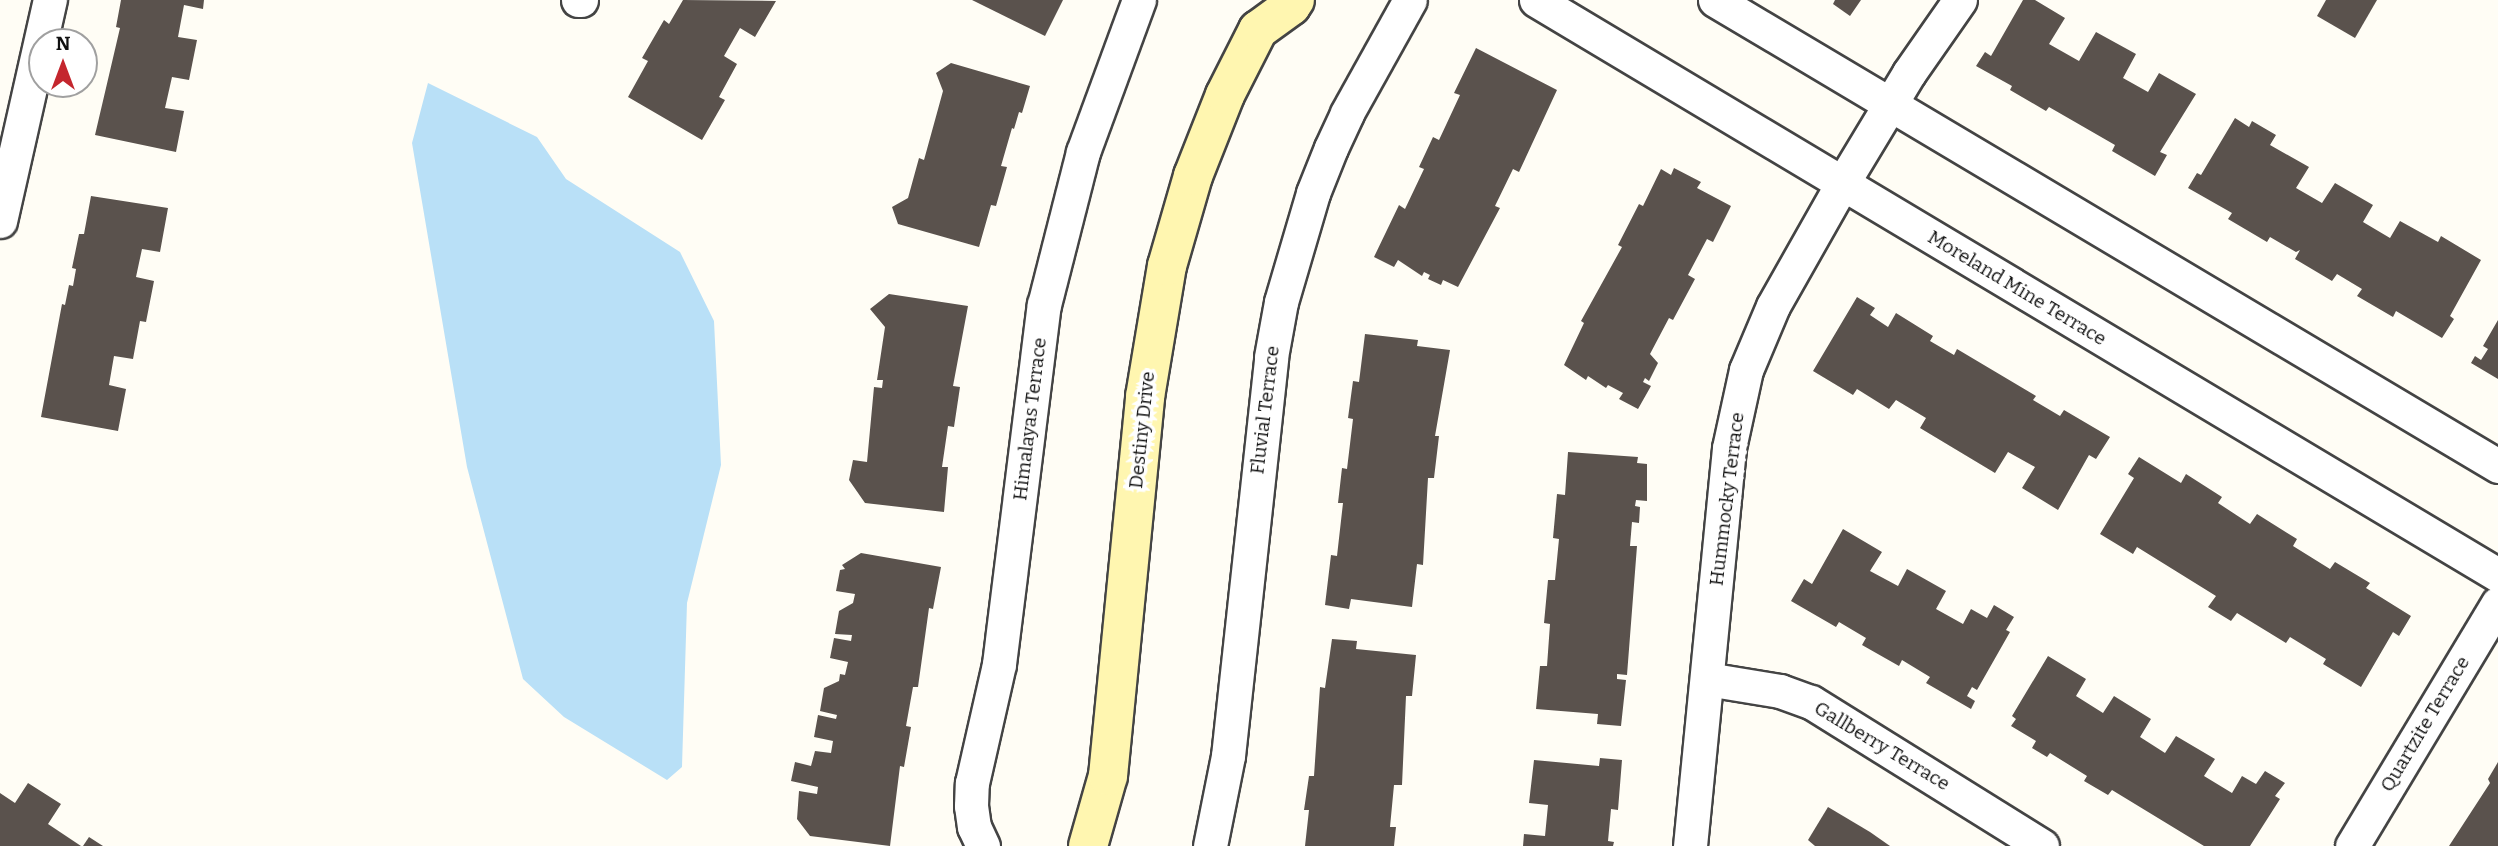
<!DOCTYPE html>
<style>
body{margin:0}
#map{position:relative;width:2498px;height:846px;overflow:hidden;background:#fffdf5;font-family:Bitter,serif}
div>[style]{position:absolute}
.water>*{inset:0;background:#b9e0f7}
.building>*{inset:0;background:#5a524d}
.roads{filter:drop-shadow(2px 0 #444) drop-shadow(-2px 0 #444) drop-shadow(0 2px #444) drop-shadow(0 -2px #444)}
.street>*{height:33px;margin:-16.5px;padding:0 16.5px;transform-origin:16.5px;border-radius:16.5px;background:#fff}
.secondary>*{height:38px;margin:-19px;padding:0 19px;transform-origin:19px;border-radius:19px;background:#fff6b0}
span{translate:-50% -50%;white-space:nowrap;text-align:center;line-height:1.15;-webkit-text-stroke:7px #fff;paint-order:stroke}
.street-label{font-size:19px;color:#111}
.north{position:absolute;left:28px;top:28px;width:70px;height:70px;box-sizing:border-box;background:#fff;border:2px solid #a0a0a0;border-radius:50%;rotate:0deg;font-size:19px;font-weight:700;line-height:28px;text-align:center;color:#111}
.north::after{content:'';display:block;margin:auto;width:24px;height:32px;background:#c4262e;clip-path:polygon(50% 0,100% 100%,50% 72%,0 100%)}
</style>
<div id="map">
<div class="water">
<i style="clip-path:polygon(428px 83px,537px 137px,566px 179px,680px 252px,714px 321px,721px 465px,687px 603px,682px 767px,667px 780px,564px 717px,523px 679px,467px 467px,412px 143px)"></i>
</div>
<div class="building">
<i style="clip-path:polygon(121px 0,204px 0,203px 9px,184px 5px,178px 37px,197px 40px,189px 80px,172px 77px,165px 108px,184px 111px,176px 152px,95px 135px,120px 28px,116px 27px)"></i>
<i style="clip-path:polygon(683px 0,776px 1px,755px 37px,740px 28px,724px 56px,737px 64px,719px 97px,725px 100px,702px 140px,628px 97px,648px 61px,642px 58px,664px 20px,669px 24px)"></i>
<i style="clip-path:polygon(972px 0,1063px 0,1045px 36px)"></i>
<i style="clip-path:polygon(1835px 0,1861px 0,1850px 16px,1833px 4px)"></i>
<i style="clip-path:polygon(2023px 0,2035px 0,2065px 18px,2049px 44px,2079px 61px,2096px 32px,2136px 54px,2123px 78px,2148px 92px,2159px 73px,2196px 94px,2160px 152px,2167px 155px,2155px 176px,2112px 151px,2115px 145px,2049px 107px,2046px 111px,2010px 90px,2012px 86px,1976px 66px,1985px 52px,1991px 56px)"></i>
<i style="clip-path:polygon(2326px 0,2377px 0,2355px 38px,2317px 16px)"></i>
<i style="clip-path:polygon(1476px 48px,1557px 90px,1519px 172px,1513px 169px,1495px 206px,1500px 208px,1458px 287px,1443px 280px,1441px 285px,1428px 279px,1430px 275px,1424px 272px,1422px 276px,1398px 260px,1394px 267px,1374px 257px,1399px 205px,1405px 209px,1424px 169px,1419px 167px,1433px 137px,1439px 140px,1460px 95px,1454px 93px)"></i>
<i style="clip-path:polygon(951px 63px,1030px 86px,1022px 113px,1019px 112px,1014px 129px,1012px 128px,1001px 166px,1007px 167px,996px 206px,991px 205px,979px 247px,898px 224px,892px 207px,908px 198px,919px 158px,924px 160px,943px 91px,936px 73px)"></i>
<i style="clip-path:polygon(2235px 118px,2249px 127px,2252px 121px,2276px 135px,2270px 145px,2309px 167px,2296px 188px,2322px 203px,2335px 183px,2373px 205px,2363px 222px,2390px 238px,2400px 221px,2438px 242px,2441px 236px,2481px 260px,2450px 316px,2454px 319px,2442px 338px,2396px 311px,2393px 317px,2357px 296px,2362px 289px,2337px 274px,2332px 281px,2295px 259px,2300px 250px,2296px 252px,2270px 237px,2267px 242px,2228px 219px,2232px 213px,2188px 188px,2197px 173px,2201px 175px)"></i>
<i style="clip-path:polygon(1674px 168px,1701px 182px,1697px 188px,1731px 206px,1713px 242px,1707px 239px,1688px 275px,1695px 279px,1673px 320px,1669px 318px,1650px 354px,1658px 363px,1649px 381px,1645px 378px,1643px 382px,1651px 386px,1638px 409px,1619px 399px,1623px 393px,1608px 385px,1606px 388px,1588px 376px,1586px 380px,1564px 365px,1584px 323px,1581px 321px,1622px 247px,1618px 245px,1639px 204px,1643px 206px,1661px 169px,1671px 175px)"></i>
<i style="clip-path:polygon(91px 196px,168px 208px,160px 252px,142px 249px,136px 277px,154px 281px,146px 322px,140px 321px,133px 359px,114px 356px,109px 385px,126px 389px,118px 431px,41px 417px,62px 304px,65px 305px,69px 285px,73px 286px,76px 269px,72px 268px,79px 234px,84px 234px)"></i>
<i style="clip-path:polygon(889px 294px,968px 306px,953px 386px,960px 387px,954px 427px,948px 426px,942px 467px,948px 467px,944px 512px,865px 503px,849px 480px,853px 460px,867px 462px,874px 387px,882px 388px,883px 380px,877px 380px,885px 327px,870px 309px)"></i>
<i style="clip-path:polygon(1857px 297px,1875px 308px,1870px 315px,1888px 327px,1896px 313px,1933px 336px,1930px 341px,1954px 355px,1957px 349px,2036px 396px,2033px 400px,2060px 416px,2064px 410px,2110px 437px,2096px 459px,2089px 455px,2058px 510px,2022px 488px,2035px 467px,2008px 452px,1995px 473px,1920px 428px,1926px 418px,1896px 400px,1889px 409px,1857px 389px,1853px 395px,1813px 371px)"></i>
<i style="clip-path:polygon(2498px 320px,2498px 379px,2471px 363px,2475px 356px,2481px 360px,2488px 349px,2483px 346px)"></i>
<i style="clip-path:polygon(1365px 334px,1418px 340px,1417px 346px,1450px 350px,1435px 436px,1439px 436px,1434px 478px,1428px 478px,1423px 565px,1417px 564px,1412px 607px,1351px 599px,1349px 609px,1325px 605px,1331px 555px,1337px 556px,1343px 503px,1338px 503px,1342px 468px,1347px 469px,1353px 419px,1348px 418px,1353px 381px,1359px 382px)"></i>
<i style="clip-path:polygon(1568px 452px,1638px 457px,1637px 463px,1647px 464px,1647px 501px,1636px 500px,1635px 506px,1640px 507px,1639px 523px,1632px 522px,1630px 546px,1637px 546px,1627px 675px,1617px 674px,1617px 679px,1626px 680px,1621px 726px,1597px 724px,1598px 714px,1536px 709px,1540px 666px,1547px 666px,1550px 624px,1544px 623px,1548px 580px,1555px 580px,1559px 539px,1553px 538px,1557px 494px,1565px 495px)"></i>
<i style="clip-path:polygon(2139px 457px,2181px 483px,2186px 474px,2222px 497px,2218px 503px,2250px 524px,2257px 514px,2297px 539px,2293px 546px,2330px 569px,2335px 562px,2370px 583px,2366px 588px,2411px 616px,2399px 636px,2393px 632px,2361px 687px,2323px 664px,2326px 659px,2290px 637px,2286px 643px,2237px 613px,2231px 621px,2208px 607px,2216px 596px,2137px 547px,2133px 554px,2100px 534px,2134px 478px,2128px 474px)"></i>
<i style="clip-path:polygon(1843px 529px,1882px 552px,1870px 571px,1898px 586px,1907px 569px,1946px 591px,1936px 609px,1963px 624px,1971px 609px,1987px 618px,1994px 605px,2014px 617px,2006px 630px,2010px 632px,1977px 690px,1972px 687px,1967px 696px,1975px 701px,1971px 709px,1926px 683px,1930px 677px,1902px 660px,1899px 666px,1862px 645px,1866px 638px,1839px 622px,1836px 627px,1791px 601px,1804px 579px,1812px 584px)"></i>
<i style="clip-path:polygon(861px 553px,941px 567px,933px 609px,929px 608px,918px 687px,913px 687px,906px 726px,911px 727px,904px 767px,900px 766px,890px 846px,810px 836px,797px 819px,799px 791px,817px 794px,818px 787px,791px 781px,795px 762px,811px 766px,815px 751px,831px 753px,833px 741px,814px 737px,818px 715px,836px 719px,837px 715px,820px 711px,824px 688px,839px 681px,840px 674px,845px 675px,848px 662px,830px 658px,834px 638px,851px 641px,852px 635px,835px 634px,839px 611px,853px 603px,855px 594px,836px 591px,840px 570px,845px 569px,842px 565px)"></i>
<i style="clip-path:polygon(1332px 639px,1357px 641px,1356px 649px,1416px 655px,1412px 696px,1406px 696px,1402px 785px,1394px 785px,1390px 827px,1396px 827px,1394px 846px,1305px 846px,1309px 810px,1304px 810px,1309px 776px,1314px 776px,1320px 687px,1325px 688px)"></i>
<i style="clip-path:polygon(2048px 656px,2086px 679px,2076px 696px,2103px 713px,2114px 696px,2151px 719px,2140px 737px,2165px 753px,2176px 736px,2215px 759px,2204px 776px,2232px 793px,2242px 776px,2256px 784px,2265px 771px,2285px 783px,2275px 796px,2280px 799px,2250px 846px,2204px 846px,2112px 790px,2108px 795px,2084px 781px,2087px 776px,2050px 753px,2047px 757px,2032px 748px,2036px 741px,2011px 726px,2016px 719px,2012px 716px)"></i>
<i style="clip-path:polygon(1600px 758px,1622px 760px,1618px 810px,1611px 809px,1608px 841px,1614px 842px,1613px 846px,1523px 846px,1524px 834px,1545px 836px,1548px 805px,1529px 803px,1534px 760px,1599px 766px)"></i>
<i style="clip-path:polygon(2498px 762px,2498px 846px,2449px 846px,2490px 783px,2488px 779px)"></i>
<i style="clip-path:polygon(28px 783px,61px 804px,48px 824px,81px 846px,0 846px,0 793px,15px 803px)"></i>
<i style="clip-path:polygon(1828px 807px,1870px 832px,1890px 846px,1815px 846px,1808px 840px)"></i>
<i style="clip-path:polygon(89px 837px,103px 846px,83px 846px)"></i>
</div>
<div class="roads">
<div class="street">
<i style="left:578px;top:0;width:3px"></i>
<i style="left:1536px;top:0;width:1121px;rotate:30.87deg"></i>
<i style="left:1715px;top:0;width:911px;rotate:30.76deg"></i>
<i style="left:0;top:221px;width:227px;rotate:-77.3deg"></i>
<i style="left:1707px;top:679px;width:74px;rotate:9.3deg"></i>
<i style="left:1780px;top:691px;width:33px;rotate:20deg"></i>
<i style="left:1811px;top:702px;width:272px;rotate:31.9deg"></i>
<i style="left:983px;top:846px;width:21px;rotate:-115deg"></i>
<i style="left:974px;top:827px;width:21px;rotate:-98deg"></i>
<i style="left:971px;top:806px;width:23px;rotate:-88deg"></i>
<i style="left:972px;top:783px;width:122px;rotate:-77.2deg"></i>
<i style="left:999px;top:664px;width:362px;rotate:-82.9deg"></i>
<i style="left:1044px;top:305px;width:158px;rotate:-75.7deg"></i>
<i style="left:1083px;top:152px;width:162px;rotate:-69.8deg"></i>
<i style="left:1210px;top:846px;width:92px;rotate:-78.7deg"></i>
<i style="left:1228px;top:756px;width:401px;rotate:-83.8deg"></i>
<i style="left:1271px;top:357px;width:56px;rotate:-79.7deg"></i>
<i style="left:1281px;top:302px;width:114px;rotate:-73.6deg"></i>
<i style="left:1313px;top:193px;width:48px;rotate:-68.2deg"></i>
<i style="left:1331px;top:148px;width:38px;rotate:-65deg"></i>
<i style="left:1347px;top:113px;width:129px;rotate:-60.9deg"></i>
<i style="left:1690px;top:846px;width:400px;rotate:-84.4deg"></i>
<i style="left:1729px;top:448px;width:80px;rotate:-77.7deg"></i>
<i style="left:1746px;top:370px;width:69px;rotate:-67.1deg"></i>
<i style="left:1773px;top:306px;width:140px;rotate:-60.5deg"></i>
<i style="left:1842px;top:184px;width:130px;rotate:-58.9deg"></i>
<i style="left:1909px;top:73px;width:89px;rotate:-55.1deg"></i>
<i style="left:2352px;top:846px;width:283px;rotate:-59deg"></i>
</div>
<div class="secondary">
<i style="left:1088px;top:846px;width:73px;rotate:-74.1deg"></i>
<i style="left:1108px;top:776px;width:381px;rotate:-84.4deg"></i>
<i style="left:1145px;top:397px;width:133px;rotate:-80.5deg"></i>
<i style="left:1167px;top:266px;width:94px;rotate:-73.9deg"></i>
<i style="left:1193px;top:176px;width:87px;rotate:-68.4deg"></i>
<i style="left:1225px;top:95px;width:73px;rotate:-63.1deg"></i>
<i style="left:1258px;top:30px;width:41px;rotate:-36deg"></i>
<i style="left:1291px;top:6px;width:7px;rotate:-56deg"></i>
</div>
</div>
<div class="street-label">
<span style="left:2017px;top:288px;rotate:31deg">Moreland Mine Terrace</span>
<span style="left:1265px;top:410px;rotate:-83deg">Fluvial Terrace</span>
<span style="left:1030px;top:419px;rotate:-83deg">Himalayas Terrace</span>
<span style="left:1142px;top:430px;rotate:-84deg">Destiny Drive</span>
<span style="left:1727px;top:499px;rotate:-83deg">Hummocky Terrace</span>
<span style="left:2425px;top:724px;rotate:-59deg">Quartzite Terrace</span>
<span style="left:1882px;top:746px;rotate:31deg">Gallberry Terrace</span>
</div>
<div class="north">N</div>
</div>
